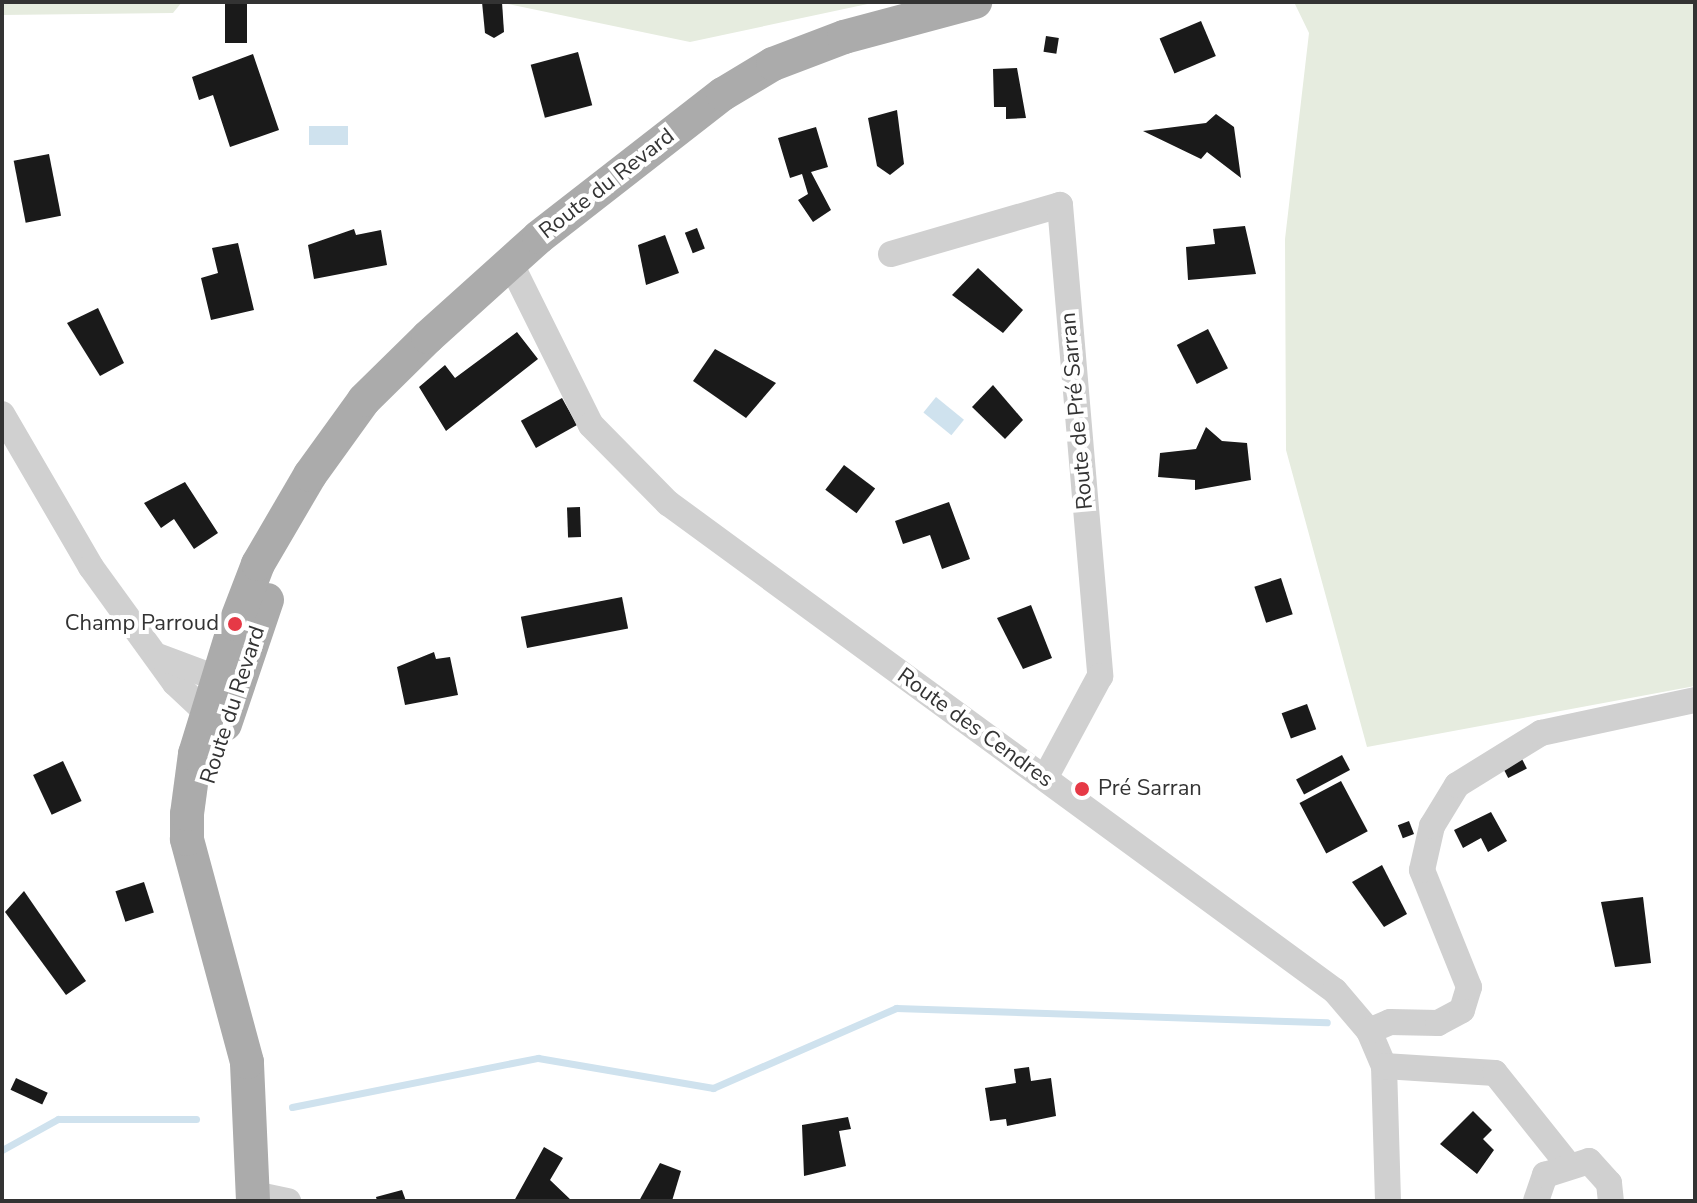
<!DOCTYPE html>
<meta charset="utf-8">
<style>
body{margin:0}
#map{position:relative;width:1697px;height:1203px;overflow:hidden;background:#fff;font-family:"Nunito Sans",sans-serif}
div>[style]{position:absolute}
.green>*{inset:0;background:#e6ecdf}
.water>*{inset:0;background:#cfe2ee;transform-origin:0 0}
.stream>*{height:7px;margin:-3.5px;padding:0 3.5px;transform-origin:3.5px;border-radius:3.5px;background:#cfe2ee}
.building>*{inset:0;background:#1a1a1a;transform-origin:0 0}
.minor>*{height:26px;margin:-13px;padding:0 13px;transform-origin:13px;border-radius:13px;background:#d0d0d0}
.major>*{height:34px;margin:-17px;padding:0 17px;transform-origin:17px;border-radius:17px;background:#ababab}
.dots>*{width:22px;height:22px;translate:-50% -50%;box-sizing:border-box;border:4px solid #fff;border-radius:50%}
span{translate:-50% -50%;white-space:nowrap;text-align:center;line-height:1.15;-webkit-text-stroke:8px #fff;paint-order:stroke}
.street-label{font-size:22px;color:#333}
.poi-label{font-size:22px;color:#333}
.right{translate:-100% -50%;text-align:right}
.left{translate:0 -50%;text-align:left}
.frame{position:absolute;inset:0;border:4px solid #333;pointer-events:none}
</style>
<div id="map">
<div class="green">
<i style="clip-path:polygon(2px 2px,182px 2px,173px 13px,2px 15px)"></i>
<i style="clip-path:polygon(498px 2px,877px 2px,690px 42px)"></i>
<i style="clip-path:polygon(1294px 2px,1695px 2px,1695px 686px,1367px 747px,1286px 450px,1285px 239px,1309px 33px)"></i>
</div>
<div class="water">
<i style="left:309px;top:126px;width:39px;height:19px"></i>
<i style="left:936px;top:397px;width:36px;height:20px;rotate:39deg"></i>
</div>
<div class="stream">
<i style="left:292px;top:1107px;width:251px;rotate:-11.3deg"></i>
<i style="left:538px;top:1058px;width:178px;rotate:9.7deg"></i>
<i style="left:713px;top:1088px;width:200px;rotate:-23.6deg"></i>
<i style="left:896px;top:1008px;width:431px;rotate:1.9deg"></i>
<i style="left:2px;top:1150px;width:64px;rotate:-29deg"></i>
<i style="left:58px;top:1119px;width:138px"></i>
</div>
<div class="building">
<i style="left:225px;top:2px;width:22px;height:41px"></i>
<i style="clip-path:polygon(482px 2px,502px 2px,504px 32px,494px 38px,485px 33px)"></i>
<i style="left:1201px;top:21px;width:38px;height:45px;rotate:67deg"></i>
<i style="left:1046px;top:36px;width:13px;height:16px;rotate:9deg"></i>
<i style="left:578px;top:52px;width:55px;height:49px;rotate:75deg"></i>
<i style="clip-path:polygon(253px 54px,279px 130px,230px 147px,213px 95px,199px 100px,192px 77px)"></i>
<i style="clip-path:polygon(1017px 68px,1026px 118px,1006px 119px,1006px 107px,994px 107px,993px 69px)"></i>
<i style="clip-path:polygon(897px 110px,904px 164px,890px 175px,877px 166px,868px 118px)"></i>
<i style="clip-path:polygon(1216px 114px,1234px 127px,1241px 178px,1207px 152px,1201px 159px,1143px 131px,1206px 123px)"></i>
<i style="clip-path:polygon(816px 127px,828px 167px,811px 172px,831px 210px,813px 222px,798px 200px,808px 194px,802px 174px,790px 178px,778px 138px)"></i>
<i style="left:49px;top:154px;width:63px;height:36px;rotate:79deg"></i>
<i style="clip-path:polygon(1245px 226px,1256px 274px,1188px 280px,1186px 247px,1215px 244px,1213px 229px)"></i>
<i style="left:697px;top:228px;width:22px;height:13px;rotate:69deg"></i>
<i style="clip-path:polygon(354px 229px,356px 235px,381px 230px,387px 265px,314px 279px,308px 245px)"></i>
<i style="clip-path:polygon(665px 235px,679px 273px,646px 285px,638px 245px)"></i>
<i style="clip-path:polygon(238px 243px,254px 310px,211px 320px,201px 278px,218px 273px,212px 248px)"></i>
<i style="clip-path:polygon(978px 268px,1023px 310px,1003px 333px,952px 295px)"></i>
<i style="clip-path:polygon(98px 308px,124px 363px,100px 376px,67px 323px)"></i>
<i style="left:1208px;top:329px;width:44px;height:35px;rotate:63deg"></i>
<i style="clip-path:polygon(517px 332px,538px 359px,446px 431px,419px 387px,445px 365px,455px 378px)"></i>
<i style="clip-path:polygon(715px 349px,776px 383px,746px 418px,693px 381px)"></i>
<i style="clip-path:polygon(993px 385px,1023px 420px,1005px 439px,972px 407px)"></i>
<i style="left:562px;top:398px;width:31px;height:47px;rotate:61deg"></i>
<i style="clip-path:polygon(1206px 427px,1222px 441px,1247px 443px,1251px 480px,1195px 490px,1195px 480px,1158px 477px,1160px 453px,1196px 449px)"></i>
<i style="left:844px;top:465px;width:39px;height:31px;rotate:37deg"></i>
<i style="clip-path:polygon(185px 482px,218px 533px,194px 549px,174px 519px,161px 528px,144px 503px)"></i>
<i style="clip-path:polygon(949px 502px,970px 559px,942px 569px,930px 535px,903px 544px,895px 521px)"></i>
<i style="left:580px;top:507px;width:30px;height:13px;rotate:88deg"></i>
<i style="left:1281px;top:578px;width:38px;height:28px;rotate:72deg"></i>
<i style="left:622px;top:597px;width:32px;height:103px;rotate:79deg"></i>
<i style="clip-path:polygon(1031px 605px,1052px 658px,1023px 669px,997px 618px)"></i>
<i style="clip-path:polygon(434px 652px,436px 659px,450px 657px,458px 695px,405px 705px,397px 667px)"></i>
<i style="left:1307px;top:704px;width:27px;height:27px;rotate:70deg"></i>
<i style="left:1342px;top:755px;width:17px;height:52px;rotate:62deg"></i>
<i style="left:1521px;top:757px;width:13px;height:21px;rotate:63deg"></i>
<i style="left:63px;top:761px;width:44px;height:33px;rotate:65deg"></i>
<i style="left:1341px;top:781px;width:57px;height:47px;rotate:62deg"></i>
<i style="clip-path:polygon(1491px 812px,1507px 841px,1488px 852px,1481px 838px,1463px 848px,1454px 830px)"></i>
<i style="left:1409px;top:821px;width:14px;height:12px;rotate:69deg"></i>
<i style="clip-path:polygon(1382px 865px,1407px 914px,1384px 927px,1352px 882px)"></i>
<i style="left:144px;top:882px;width:32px;height:30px;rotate:72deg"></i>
<i style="clip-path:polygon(24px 891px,86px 981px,66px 995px,5px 912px)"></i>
<i style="clip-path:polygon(1643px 897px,1651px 963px,1615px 967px,1601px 902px)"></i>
<i style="clip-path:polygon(1029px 1067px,1031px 1081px,1051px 1078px,1056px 1116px,1007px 1126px,1006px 1119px,990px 1121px,985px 1088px,1016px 1083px,1014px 1069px)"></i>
<i style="left:16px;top:1078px;width:35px;height:13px;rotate:25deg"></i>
<i style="clip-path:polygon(1473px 1111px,1492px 1130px,1483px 1139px,1494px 1150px,1477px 1174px,1440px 1144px)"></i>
<i style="clip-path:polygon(848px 1117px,851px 1129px,839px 1131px,846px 1166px,804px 1176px,802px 1125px)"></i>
<i style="clip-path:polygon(544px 1147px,563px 1158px,550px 1180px,572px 1201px,514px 1201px)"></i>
<i style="clip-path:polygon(660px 1163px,681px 1171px,672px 1201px,639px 1201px)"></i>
<i style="clip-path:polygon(402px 1190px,406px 1201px,377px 1201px,376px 1197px)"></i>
</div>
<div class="minor">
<i style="left:891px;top:254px;width:176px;rotate:-16.2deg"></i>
<i style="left:1060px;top:205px;width:473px;rotate:85.1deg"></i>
<i style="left:1100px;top:676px;width:116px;rotate:118.3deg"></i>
<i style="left:510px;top:262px;width:182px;rotate:63.6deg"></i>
<i style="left:591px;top:425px;width:110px;rotate:45.4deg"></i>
<i style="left:668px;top:503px;width:826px;rotate:36.19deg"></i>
<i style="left:1335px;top:991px;width:52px;rotate:49.6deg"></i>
<i style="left:1369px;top:1031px;width:38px;rotate:67deg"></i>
<i style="left:1384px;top:1066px;width:135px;rotate:88.3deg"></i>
<i style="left:2px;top:414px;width:177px;rotate:59.8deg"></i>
<i style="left:91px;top:567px;width:143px;rotate:54.1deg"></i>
<i style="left:175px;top:683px;width:42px;rotate:43.1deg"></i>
<i style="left:206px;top:712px;width:26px;rotate:-16deg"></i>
<i style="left:231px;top:705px;width:31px;rotate:-119deg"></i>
<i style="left:216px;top:678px;width:60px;rotate:-159.4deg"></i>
<i style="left:1369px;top:1031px;width:23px;rotate:-23deg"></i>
<i style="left:1390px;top:1022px;width:48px;rotate:1.2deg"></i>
<i style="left:1438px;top:1023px;width:27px;rotate:-28deg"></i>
<i style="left:1462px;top:1010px;width:24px;rotate:-73deg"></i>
<i style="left:1469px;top:987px;width:126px;rotate:-111.9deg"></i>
<i style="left:1422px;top:870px;width:45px;rotate:-77.2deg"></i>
<i style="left:1432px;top:826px;width:48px;rotate:-58.6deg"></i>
<i style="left:1457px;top:785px;width:99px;rotate:-31.8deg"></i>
<i style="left:1541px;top:733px;width:157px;rotate:-12.1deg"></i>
<i style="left:1384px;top:1066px;width:111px;rotate:3.6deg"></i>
<i style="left:1495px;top:1073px;width:114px;rotate:51.4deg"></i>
<i style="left:254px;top:1194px;width:35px;rotate:12deg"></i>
<i style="left:1536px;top:1201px;width:28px;rotate:-71deg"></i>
<i style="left:1545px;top:1175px;width:46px;rotate:-17.7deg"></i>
<i style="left:1589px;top:1161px;width:30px;rotate:48deg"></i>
<i style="left:1609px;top:1183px;width:18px;rotate:84deg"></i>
</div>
<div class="major">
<i style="left:225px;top:724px;width:131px;rotate:-71.3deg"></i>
<i style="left:253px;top:1201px;width:139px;rotate:-92.5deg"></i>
<i style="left:247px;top:1062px;width:231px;rotate:-105.1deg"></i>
<i style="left:187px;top:839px;width:25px;rotate:-90deg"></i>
<i style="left:187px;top:814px;width:61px;rotate:-82.4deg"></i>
<i style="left:195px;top:754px;width:136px;rotate:-72.9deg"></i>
<i style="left:235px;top:624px;width:64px;rotate:-69deg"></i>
<i style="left:258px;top:564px;width:103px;rotate:-59.7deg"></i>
<i style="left:310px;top:475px;width:92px;rotate:-54.2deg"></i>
<i style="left:364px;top:400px;width:90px;rotate:-44.5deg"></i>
<i style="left:428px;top:337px;width:149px;rotate:-42deg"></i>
<i style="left:539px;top:237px;width:233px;rotate:-37.9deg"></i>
<i style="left:723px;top:94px;width:58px;rotate:-31deg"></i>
<i style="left:773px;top:64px;width:76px;rotate:-20.8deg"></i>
<i style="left:844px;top:37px;width:136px;rotate:-15deg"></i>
</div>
<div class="dots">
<i style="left:235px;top:624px;background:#e63946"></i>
<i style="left:1082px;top:789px;background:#e63946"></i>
</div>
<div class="street-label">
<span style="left:607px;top:184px;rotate:-38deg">Route du Revard</span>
<span style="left:1077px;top:411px;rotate:-95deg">Route de Pré Sarran</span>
<span style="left:233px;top:705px;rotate:-72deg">Route du Revard</span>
<span style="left:975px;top:728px;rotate:36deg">Route des Cendres</span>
</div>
<div class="poi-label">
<span class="right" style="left:219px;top:624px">Champ Parroud</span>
<span class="left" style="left:1098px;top:789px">Pré Sarran</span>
</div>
<div class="frame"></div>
</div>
